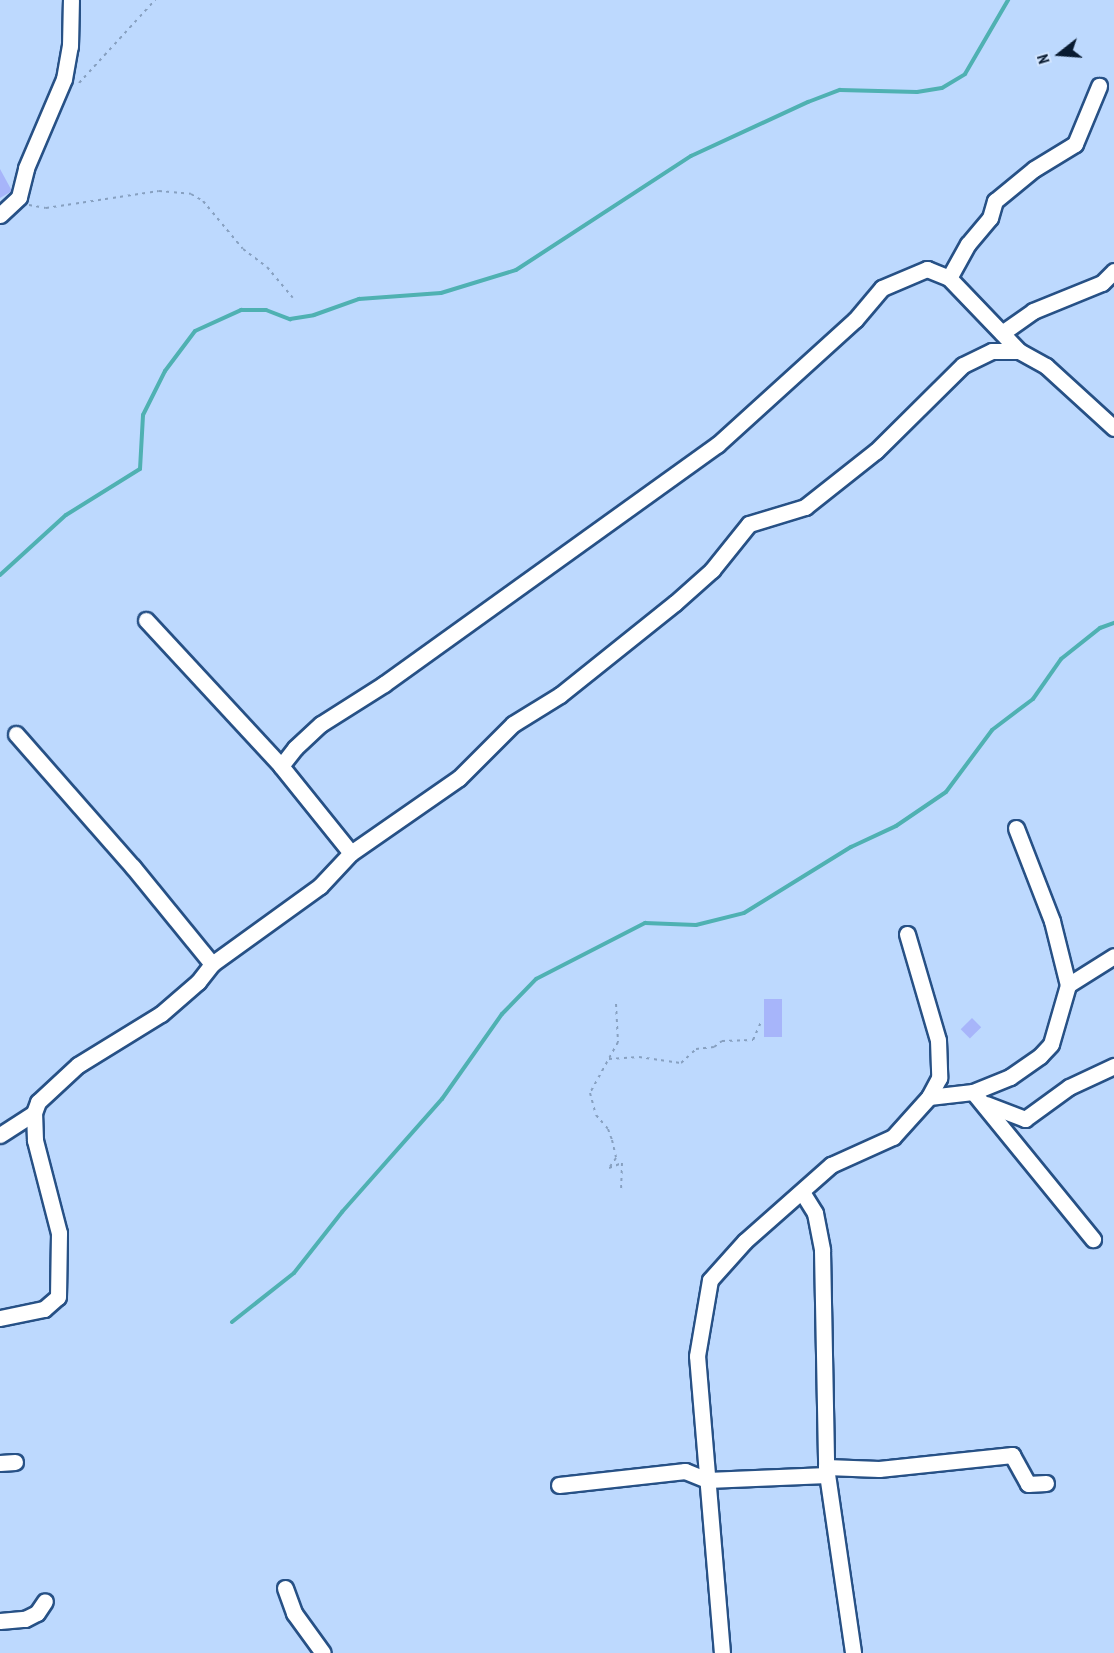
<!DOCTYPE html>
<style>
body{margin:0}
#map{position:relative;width:1114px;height:1653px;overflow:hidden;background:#bdd9fe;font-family:"PT Sans Narrow",sans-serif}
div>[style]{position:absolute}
.stream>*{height:4px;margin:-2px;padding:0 2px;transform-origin:2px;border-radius:2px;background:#4fb1b2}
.building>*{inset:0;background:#a7b5fa;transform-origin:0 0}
.path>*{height:2px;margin-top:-1px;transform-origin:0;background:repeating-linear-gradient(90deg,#87a0c0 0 3px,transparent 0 7.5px)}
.roads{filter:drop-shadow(2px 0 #275186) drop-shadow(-2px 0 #275186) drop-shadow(0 2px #275186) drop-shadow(0 -2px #275186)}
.minor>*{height:15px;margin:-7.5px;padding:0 7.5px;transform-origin:7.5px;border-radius:7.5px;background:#fff}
span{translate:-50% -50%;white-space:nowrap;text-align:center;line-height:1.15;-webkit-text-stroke:4.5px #d2e5ff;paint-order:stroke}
.north{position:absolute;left:1030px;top:24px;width:60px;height:60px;-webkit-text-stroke:4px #d2e5ff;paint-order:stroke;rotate:253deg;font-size:16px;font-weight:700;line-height:24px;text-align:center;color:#091b31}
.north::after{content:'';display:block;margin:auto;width:21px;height:27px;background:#091b31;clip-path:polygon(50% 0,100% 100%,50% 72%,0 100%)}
</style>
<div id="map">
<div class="stream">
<i style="left:0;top:575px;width:89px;rotate:-42.3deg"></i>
<i style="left:66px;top:515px;width:87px;rotate:-31.9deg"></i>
<i style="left:140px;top:469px;width:54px;rotate:-86.8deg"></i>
<i style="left:143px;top:415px;width:49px;rotate:-63.4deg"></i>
<i style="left:165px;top:371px;width:50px;rotate:-53.1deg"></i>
<i style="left:195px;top:331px;width:51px;rotate:-24.5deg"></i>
<i style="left:241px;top:310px;width:25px"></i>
<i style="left:266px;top:310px;width:26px;rotate:21deg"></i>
<i style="left:290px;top:319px;width:24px;rotate:-9deg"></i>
<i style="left:314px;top:315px;width:48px;rotate:-19.6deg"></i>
<i style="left:359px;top:299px;width:82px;rotate:-4.2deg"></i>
<i style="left:441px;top:293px;width:78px;rotate:-17deg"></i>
<i style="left:516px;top:270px;width:209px;rotate:-33.1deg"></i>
<i style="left:691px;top:156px;width:129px;rotate:-24.8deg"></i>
<i style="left:808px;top:102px;width:34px;rotate:-21deg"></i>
<i style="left:840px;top:90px;width:77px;rotate:1.5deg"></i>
<i style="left:917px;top:92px;width:25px;rotate:-9deg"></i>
<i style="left:942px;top:88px;width:27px;rotate:-31deg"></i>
<i style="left:965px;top:74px;width:86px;rotate:-59.8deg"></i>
<i style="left:232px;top:1322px;width:79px;rotate:-38.3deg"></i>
<i style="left:294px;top:1273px;width:78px;rotate:-51.8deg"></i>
<i style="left:342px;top:1212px;width:151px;rotate:-48.5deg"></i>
<i style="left:442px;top:1099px;width:104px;rotate:-54.8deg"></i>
<i style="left:502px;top:1014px;width:49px;rotate:-45.8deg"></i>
<i style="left:536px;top:979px;width:123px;rotate:-27.2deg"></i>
<i style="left:645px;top:923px;width:51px;rotate:2.2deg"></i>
<i style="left:696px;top:925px;width:49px;rotate:-14deg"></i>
<i style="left:744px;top:913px;width:126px;rotate:-31.7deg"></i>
<i style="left:851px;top:847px;width:50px;rotate:-25deg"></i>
<i style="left:896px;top:826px;width:60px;rotate:-34.2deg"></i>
<i style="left:946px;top:792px;width:77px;rotate:-53.4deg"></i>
<i style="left:992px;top:730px;width:51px;rotate:-37.1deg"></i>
<i style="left:1033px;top:699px;width:49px;rotate:-55deg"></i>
<i style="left:1061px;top:659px;width:50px;rotate:-38.5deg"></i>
<i style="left:1100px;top:628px;width:15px;rotate:-20deg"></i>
</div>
<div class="building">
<i style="clip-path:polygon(0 169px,12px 191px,0 198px)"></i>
<i style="left:764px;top:999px;width:18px;height:38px"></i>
<i style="left:972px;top:1018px;width:13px;height:16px;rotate:45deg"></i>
</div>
<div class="path">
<i style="left:79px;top:83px;width:113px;rotate:-47.5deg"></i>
<i style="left:29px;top:205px;width:17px;rotate:10deg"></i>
<i style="left:46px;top:208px;width:114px;rotate:-8.6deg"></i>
<i style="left:159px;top:191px;width:32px;rotate:5deg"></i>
<i style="left:191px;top:194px;width:14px;rotate:30deg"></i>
<i style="left:203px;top:201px;width:62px;rotate:50.2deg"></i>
<i style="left:243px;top:249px;width:30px;rotate:37deg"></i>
<i style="left:267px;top:267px;width:40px;rotate:50deg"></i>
<i style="left:616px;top:1004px;width:38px;rotate:87deg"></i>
<i style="left:618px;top:1042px;width:58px;rotate:118.8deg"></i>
<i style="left:590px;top:1093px;width:23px;rotate:75deg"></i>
<i style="left:596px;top:1115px;width:18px;rotate:49deg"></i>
<i style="left:608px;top:1129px;width:12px;rotate:70deg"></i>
<i style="left:612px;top:1140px;width:18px;rotate:77deg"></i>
<i style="left:616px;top:1158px;width:12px;rotate:125deg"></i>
<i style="left:609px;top:1168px;width:14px;rotate:-21deg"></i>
<i style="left:622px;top:1163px;width:29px;rotate:92deg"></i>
<i style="left:609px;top:1059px;width:30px;rotate:-4deg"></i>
<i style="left:639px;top:1057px;width:42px;rotate:8.1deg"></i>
<i style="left:681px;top:1063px;width:21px;rotate:-43deg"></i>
<i style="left:696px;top:1049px;width:18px;rotate:-6deg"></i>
<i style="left:714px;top:1047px;width:10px;rotate:-37deg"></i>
<i style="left:722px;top:1041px;width:31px;rotate:-2deg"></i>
<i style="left:753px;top:1040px;width:22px;rotate:-66deg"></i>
</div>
<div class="roads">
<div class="minor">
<i style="left:0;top:215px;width:26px;rotate:-43deg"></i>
<i style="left:19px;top:197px;width:30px;rotate:-76deg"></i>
<i style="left:26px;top:168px;width:97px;rotate:-66.9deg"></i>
<i style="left:64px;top:79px;width:34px;rotate:-80deg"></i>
<i style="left:70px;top:46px;width:46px;rotate:-88.8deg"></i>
<i style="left:949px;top:278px;width:39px;rotate:-61deg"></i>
<i style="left:968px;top:244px;width:34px;rotate:-50deg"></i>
<i style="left:990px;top:218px;width:18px;rotate:-74deg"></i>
<i style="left:995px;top:201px;width:50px;rotate:-39.4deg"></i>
<i style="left:1034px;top:169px;width:48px;rotate:-31.4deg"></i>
<i style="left:1075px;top:144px;width:63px;rotate:-67.5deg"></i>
<i style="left:1002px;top:333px;width:38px;rotate:-35deg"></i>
<i style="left:1033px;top:311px;width:74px;rotate:-22.1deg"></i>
<i style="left:1102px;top:283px;width:17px;rotate:-45deg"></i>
<i style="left:146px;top:620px;width:199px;rotate:47.2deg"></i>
<i style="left:16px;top:734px;width:177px;rotate:48.7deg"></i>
<i style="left:133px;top:867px;width:125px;rotate:50.8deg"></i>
<i style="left:1016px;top:828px;width:100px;rotate:68.8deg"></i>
<i style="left:1052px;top:921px;width:66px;rotate:76deg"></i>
<i style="left:351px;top:853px;width:112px;rotate:-128.8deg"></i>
<i style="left:281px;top:766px;width:23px;rotate:-52deg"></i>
<i style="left:295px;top:748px;width:35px;rotate:-43deg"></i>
<i style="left:321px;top:724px;width:75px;rotate:-32.4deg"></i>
<i style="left:384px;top:684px;width:410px;rotate:-35.7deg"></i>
<i style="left:717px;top:445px;width:186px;rotate:-42.2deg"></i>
<i style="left:855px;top:320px;width:42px;rotate:-49.8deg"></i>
<i style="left:882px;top:288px;width:49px;rotate:-22.9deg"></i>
<i style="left:927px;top:269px;width:24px;rotate:22deg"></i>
<i style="left:949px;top:278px;width:101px;rotate:46.2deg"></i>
<i style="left:907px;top:934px;width:110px;rotate:73.7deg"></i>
<i style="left:938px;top:1040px;width:38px;rotate:88deg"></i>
<i style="left:939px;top:1078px;width:21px;rotate:118deg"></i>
<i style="left:973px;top:1092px;width:190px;rotate:50.8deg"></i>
<i style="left:986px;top:1104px;width:42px;rotate:21deg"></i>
<i style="left:1025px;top:1119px;width:54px;rotate:-36deg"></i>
<i style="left:1069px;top:1087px;width:50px;rotate:-25deg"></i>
<i style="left:0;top:1135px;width:40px;rotate:-32.9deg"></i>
<i style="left:802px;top:1192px;width:25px;rotate:58deg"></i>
<i style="left:815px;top:1213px;width:38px;rotate:79deg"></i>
<i style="left:822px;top:1250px;width:217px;rotate:88.9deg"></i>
<i style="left:826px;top:1467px;width:188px;rotate:81.7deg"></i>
<i style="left:0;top:1318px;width:45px;rotate:-11.6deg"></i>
<i style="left:44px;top:1309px;width:18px;rotate:-41deg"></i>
<i style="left:58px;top:1297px;width:64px;rotate:-89.1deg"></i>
<i style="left:59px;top:1233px;width:96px;rotate:-104.5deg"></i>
<i style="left:35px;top:1140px;width:27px;rotate:-92deg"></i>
<i style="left:34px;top:1113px;width:12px;rotate:-70deg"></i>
<i style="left:38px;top:1102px;width:54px;rotate:-42.8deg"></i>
<i style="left:78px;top:1065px;width:97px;rotate:-31.6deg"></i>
<i style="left:161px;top:1014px;width:49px;rotate:-40.9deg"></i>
<i style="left:198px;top:982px;width:23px;rotate:-52deg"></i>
<i style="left:212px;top:964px;width:133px;rotate:-35.8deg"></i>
<i style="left:320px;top:886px;width:45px;rotate:-46.8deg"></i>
<i style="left:351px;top:853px;width:131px;rotate:-34.8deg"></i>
<i style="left:459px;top:778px;width:76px;rotate:-45deg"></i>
<i style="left:513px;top:724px;width:55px;rotate:-31.7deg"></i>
<i style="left:560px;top:695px;width:147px;rotate:-38.7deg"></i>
<i style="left:675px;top:603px;width:50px;rotate:-41.7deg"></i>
<i style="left:712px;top:570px;width:59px;rotate:-51.2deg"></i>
<i style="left:749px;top:524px;width:59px;rotate:-16.9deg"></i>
<i style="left:805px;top:507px;width:90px;rotate:-38.3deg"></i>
<i style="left:876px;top:451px;width:122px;rotate:-44.7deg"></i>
<i style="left:963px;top:365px;width:32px;rotate:-26deg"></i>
<i style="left:992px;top:351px;width:27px"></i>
<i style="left:1019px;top:351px;width:31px;rotate:29deg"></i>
<i style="left:1046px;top:366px;width:92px;rotate:42.4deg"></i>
<i style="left:0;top:1463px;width:15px;rotate:-4deg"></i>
<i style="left:826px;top:1467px;width:53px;rotate:2.2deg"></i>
<i style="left:879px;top:1469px;width:134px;rotate:-6deg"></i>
<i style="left:1012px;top:1455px;width:33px;rotate:61deg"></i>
<i style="left:1028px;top:1484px;width:18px;rotate:-3deg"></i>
<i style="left:559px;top:1485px;width:127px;rotate:-6.3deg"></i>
<i style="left:685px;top:1471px;width:24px;rotate:22deg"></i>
<i style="left:707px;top:1480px;width:120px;rotate:-2.4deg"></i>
<i style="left:285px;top:1588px;width:27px;rotate:70deg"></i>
<i style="left:294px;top:1613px;width:49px;rotate:54.1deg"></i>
<i style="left:0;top:1621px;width:25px;rotate:-5deg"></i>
<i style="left:25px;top:1619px;width:13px;rotate:-27deg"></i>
<i style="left:37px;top:1613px;width:14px;rotate:-56deg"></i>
<i style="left:722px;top:1653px;width:298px;rotate:-94.8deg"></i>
<i style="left:697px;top:1356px;width:77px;rotate:-80.3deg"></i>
<i style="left:710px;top:1280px;width:52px;rotate:-48.1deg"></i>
<i style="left:745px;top:1241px;width:115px;rotate:-41.5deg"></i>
<i style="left:831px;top:1165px;width:68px;rotate:-24.3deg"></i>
<i style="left:893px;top:1137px;width:54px;rotate:-48deg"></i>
<i style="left:929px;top:1097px;width:44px;rotate:-6.5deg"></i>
<i style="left:973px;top:1092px;width:40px;rotate:-22deg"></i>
<i style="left:1010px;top:1077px;width:37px;rotate:-35deg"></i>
<i style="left:1040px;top:1056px;width:16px;rotate:-47deg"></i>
<i style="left:1051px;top:1044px;width:61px;rotate:-73.9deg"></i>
<i style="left:1068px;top:985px;width:54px;rotate:-32.2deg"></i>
</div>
</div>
<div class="north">N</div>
</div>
